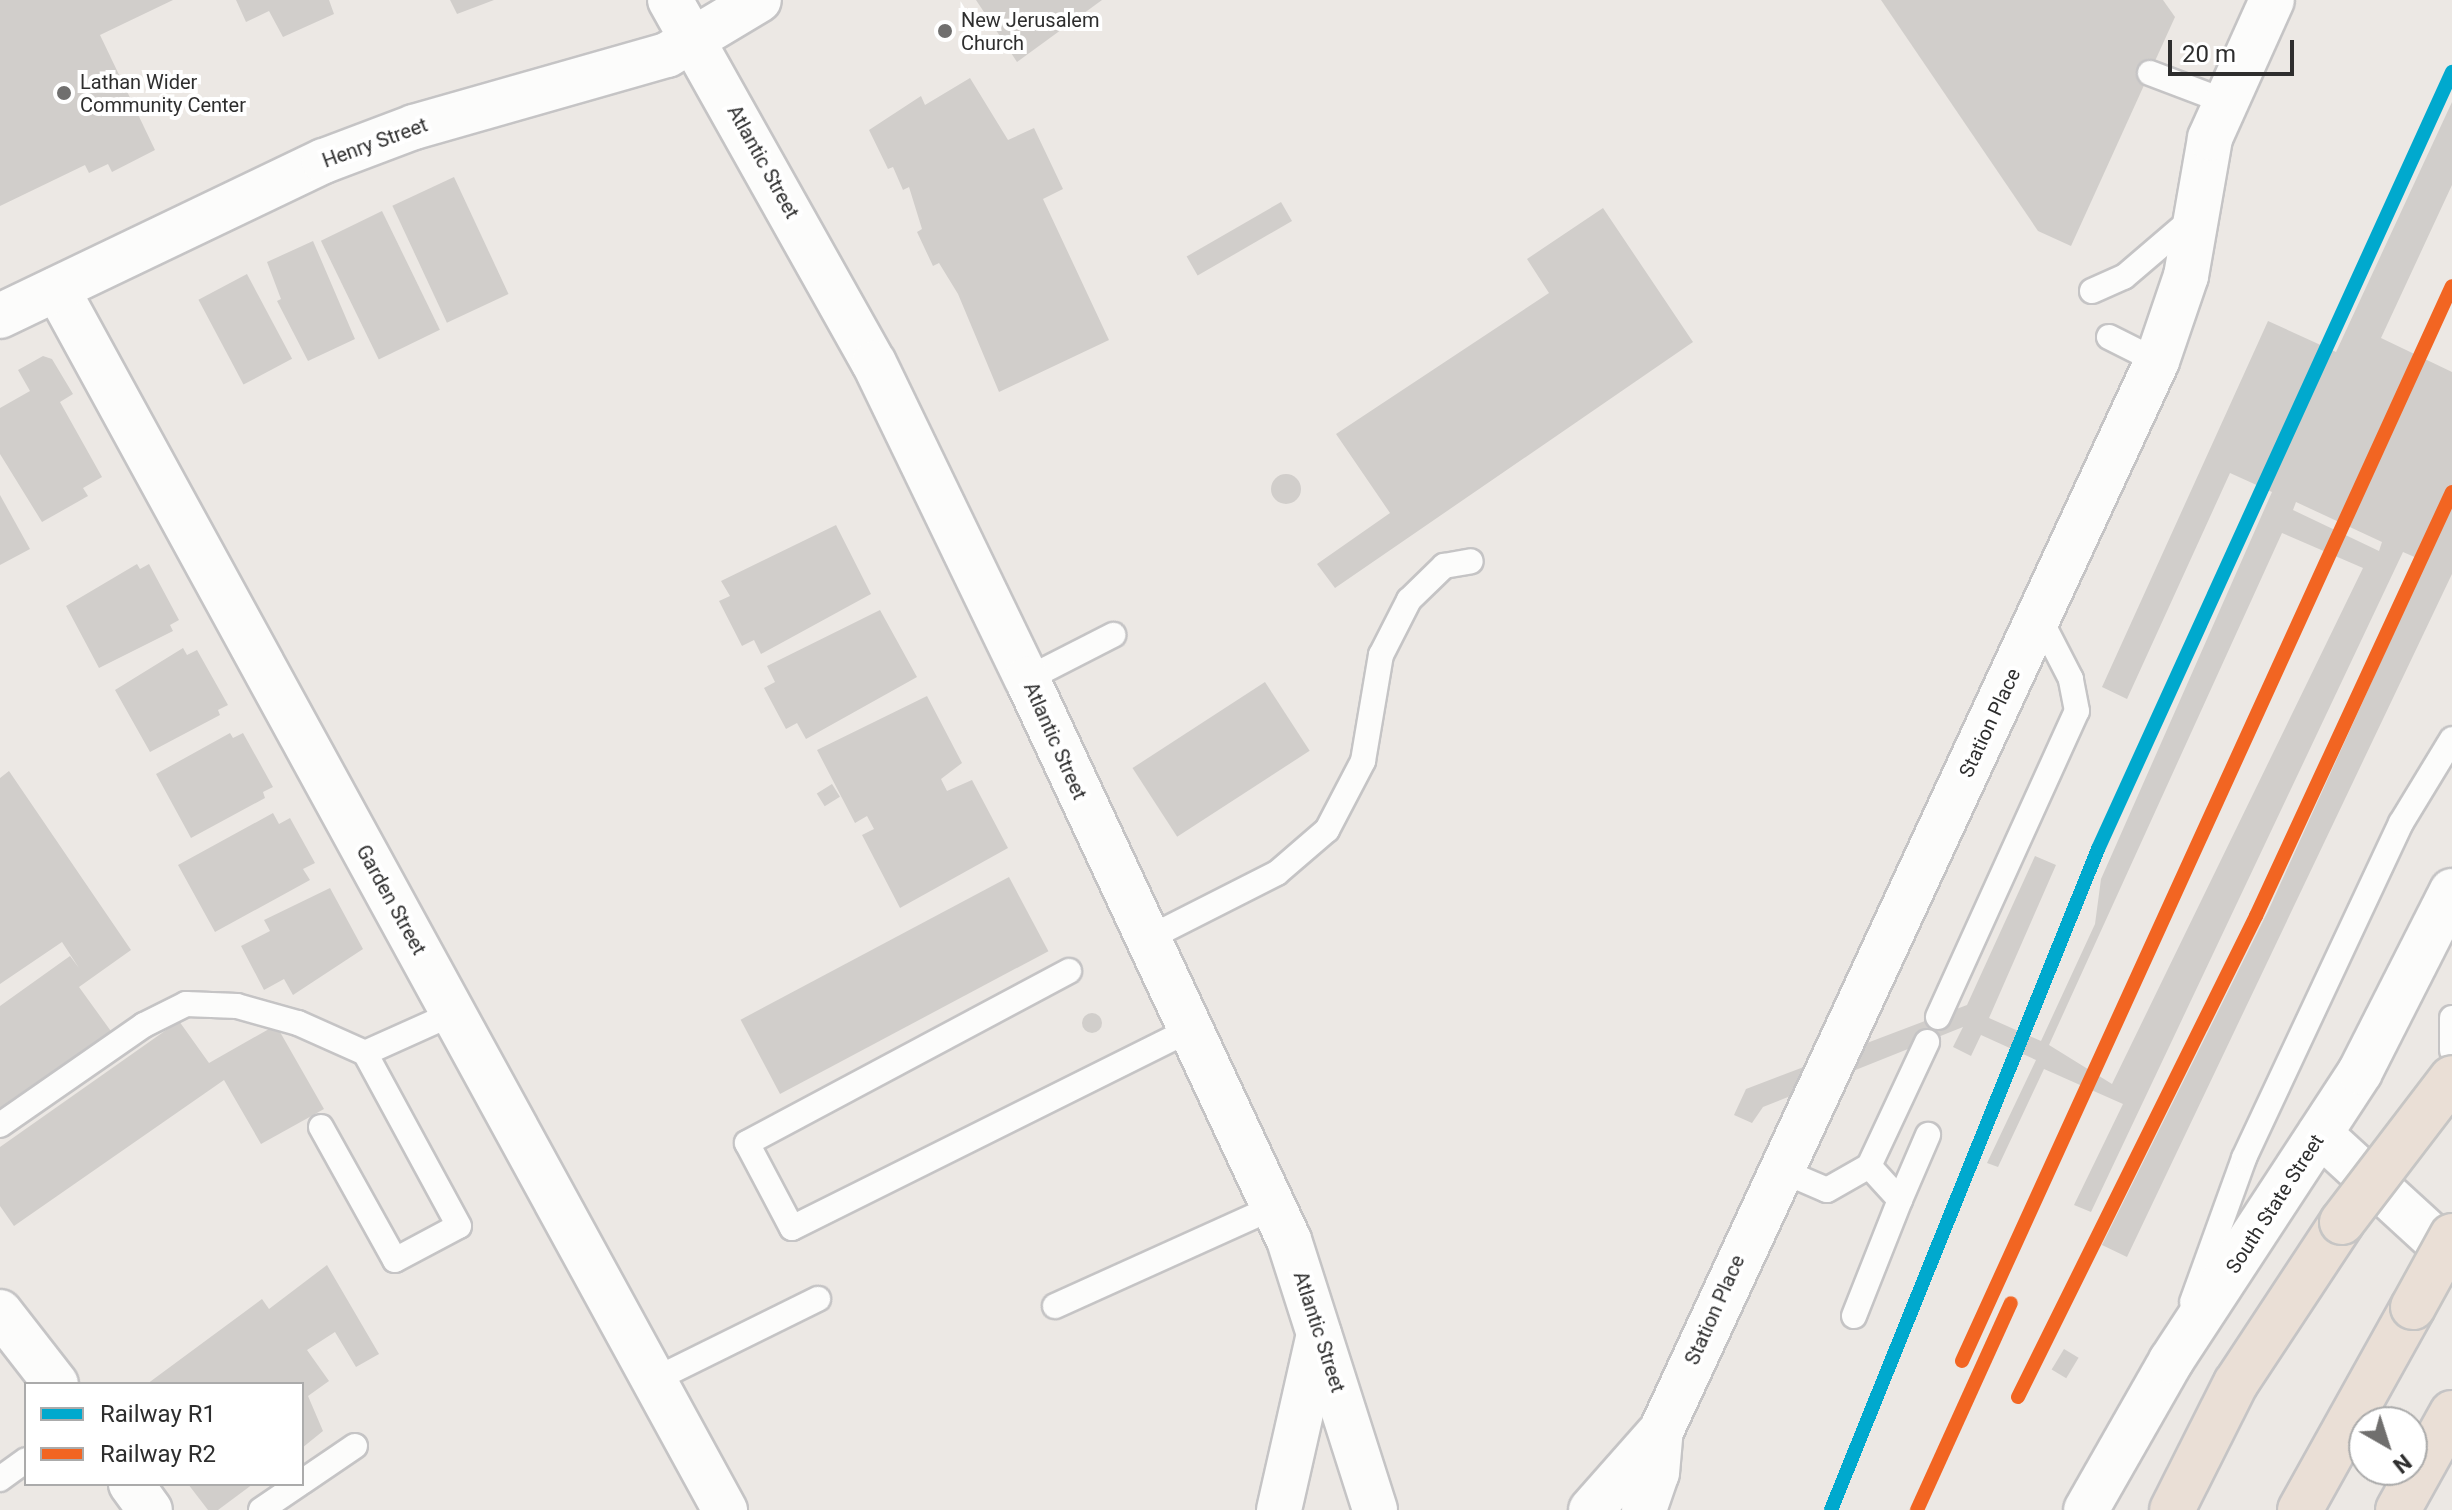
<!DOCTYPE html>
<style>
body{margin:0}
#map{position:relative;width:2452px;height:1510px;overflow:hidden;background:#ece8e4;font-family:Roboto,sans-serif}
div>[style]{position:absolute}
.building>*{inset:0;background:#d1cecb;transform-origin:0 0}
.round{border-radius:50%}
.roads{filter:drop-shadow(2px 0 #c5c4c5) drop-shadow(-2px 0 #c5c4c5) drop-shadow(0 2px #c5c4c5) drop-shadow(0 -2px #c5c4c5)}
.lane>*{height:24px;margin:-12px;padding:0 12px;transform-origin:12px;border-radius:12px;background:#fcfcfb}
.street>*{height:44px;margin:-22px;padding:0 22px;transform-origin:22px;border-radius:22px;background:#fcfcfb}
.secondary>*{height:44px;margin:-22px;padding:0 22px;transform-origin:22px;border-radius:22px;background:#fcfcfb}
.highway>*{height:44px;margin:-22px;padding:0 22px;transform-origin:22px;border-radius:22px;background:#eadfd6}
.bridges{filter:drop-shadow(2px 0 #c6c5c4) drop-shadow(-2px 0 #c6c5c4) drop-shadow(0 2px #c6c5c4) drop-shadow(0 -2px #c6c5c4)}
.highway-bridge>*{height:44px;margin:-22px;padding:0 22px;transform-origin:22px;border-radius:22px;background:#eadfd6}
.rail-1>*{height:14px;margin:-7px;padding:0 7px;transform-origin:7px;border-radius:7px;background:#00a9ce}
.rail-2>*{height:14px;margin:-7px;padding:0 7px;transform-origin:7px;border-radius:7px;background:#f26522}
.dots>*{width:22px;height:22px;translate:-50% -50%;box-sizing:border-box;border:4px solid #fff;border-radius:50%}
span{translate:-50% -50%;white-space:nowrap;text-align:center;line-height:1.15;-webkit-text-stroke:8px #fff;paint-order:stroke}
.poi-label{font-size:20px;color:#2e2e2e}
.left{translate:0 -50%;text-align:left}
.street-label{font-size:20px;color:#2e2e2e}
.legend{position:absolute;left:24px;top:1382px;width:280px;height:104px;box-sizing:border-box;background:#fff;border:2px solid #ababab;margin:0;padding:10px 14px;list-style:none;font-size:24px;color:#2e2e2e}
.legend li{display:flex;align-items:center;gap:16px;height:40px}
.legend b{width:40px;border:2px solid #ababab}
.north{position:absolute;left:2348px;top:1406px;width:80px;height:80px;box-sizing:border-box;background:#fff;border:2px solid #ababab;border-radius:50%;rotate:141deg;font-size:22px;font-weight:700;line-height:32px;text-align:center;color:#2e2e2e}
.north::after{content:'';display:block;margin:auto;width:28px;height:36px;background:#706f6e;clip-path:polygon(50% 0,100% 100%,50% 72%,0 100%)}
.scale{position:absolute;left:2168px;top:40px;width:126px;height:36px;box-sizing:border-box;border:4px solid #2e2e2e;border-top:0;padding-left:10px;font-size:24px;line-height:28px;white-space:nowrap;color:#2e2e2e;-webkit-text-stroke:6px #fff;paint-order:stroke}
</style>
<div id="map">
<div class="building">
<i style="clip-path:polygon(0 0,173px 0,100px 35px,155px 150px,112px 172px,108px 164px,89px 173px,85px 165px,0 206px)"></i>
<i style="clip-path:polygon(236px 0,329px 0,334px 14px,283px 37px,269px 11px,246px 22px)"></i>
<i style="clip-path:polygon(450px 0,494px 0,457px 14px)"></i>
<i style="clip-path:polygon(976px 0,1102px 0,1017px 62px)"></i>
<i style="clip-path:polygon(1881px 0,2163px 0,2175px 17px,2071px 246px,2038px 231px)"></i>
<i style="clip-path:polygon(970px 78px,1008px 140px,1034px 128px,1063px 189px,1043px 199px,1109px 340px,999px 392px,958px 294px,939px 263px,933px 266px,917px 232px,922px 229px,909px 187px,903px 190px,893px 167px,888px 169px,869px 130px,921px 96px,925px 105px)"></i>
<i style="clip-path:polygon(evenodd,2452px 102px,2452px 185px,2381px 338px,2452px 372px,2452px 574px,2127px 1257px,2102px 1245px,2269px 909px,2426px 562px,2403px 552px,2091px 1212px,2074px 1205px,2123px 1104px,2044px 1069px,1998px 1167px,1987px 1163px,2036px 1060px,1981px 1035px,1971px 1056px,1953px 1047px,1963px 1027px,1763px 1107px,1752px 1123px,1734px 1115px,1746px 1089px,1967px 1005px,2035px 856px,2056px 865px,1989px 1018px,2041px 1041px,2095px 924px,2101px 879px,2272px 492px,2230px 473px,2127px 699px,2102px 687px,2268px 321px,2336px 352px,2452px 102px,2296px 502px,2382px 542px,2379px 551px,2293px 510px,2296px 502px,2452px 102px,2282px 533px,2363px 568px,2112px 1084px,2049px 1045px,2282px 533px)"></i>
<i style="left:454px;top:177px;width:129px;height:68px;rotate:65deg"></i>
<i style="left:1281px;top:202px;width:22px;height:109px;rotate:60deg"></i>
<i style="clip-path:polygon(1603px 208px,1693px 342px,1335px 588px,1317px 564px,1390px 513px,1336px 434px,1549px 293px,1527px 259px)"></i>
<i style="left:382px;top:211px;width:132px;height:68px;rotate:64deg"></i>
<i style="clip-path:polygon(313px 241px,355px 339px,308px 361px,277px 301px,281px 299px,267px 262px)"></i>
<i style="left:247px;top:274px;width:96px;height:55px;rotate:62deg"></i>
<i style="clip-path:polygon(43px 356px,52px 359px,73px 394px,60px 402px,102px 477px,83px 488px,88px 496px,42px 522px,0 454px,0 408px,30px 391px,18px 370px)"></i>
<i class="round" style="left:1271px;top:474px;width:30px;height:30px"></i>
<i style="clip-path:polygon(0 495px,30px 549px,0 565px)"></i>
<i style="clip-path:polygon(836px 525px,871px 594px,761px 654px,754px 640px,742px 646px,719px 601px,730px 596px,721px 581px)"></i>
<i style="clip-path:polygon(137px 564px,140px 569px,149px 564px,179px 620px,170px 625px,173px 631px,99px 668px,66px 606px)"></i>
<i style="clip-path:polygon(880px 610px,917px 677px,806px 739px,797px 723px,786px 729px,764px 688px,775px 682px,767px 666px)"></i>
<i style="clip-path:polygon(183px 648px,187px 655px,197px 650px,228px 705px,218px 710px,220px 715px,150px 752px,115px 690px)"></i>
<i style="left:1265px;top:682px;width:82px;height:158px;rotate:57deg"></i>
<i style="clip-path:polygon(927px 696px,962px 763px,941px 779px,947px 791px,972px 780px,1008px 848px,900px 908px,862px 835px,874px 829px,867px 816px,855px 823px,817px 750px)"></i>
<i style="clip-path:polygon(230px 733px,233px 738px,243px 733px,273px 787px,263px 792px,265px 798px,191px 838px,156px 774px)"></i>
<i style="clip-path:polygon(9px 771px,131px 950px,79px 987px,113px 1034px,0 1112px,0 1006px,70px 956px,79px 968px,62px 942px,0 984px,0 778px)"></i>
<i style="left:832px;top:784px;width:15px;height:18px;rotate:58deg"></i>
<i style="clip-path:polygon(273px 813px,279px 824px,290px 818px,315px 863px,303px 869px,310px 880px,215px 932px,178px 865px)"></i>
<i style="left:1009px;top:877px;width:84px;height:304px;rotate:62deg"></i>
<i style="clip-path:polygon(330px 888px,363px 949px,293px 995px,284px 979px,264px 990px,241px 946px,270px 931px,264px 920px)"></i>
<i class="round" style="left:1082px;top:1013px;width:20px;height:20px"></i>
<i style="clip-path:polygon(179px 1021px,209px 1063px,276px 1025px,324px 1109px,261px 1144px,224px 1080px,14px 1226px,0 1206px,0 1147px)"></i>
<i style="clip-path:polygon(327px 1265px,379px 1354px,356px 1367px,335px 1332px,307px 1350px,329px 1381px,308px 1396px,323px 1431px,302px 1448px,302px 1384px,147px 1384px,262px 1299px,269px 1309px)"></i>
<i style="left:2064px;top:1349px;width:17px;height:24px;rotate:31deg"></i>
<i style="clip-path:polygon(188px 1484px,253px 1484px,218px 1510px,208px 1510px)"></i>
</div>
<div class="roads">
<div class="lane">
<i style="left:2150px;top:73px;width:79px;rotate:20.7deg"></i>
<i style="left:2092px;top:291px;width:35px;rotate:-24deg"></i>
<i style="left:2124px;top:277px;width:89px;rotate:-40.5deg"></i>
<i style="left:2109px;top:337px;width:54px;rotate:26.6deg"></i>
<i style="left:1027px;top:679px;width:97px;rotate:-27.1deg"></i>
<i style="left:1145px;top:940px;width:148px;rotate:-26.9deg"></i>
<i style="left:1277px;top:873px;width:66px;rotate:-40.7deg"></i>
<i style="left:1327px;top:830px;width:78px;rotate:-62.4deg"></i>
<i style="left:1363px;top:761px;width:108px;rotate:-80.4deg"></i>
<i style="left:1381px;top:655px;width:62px;rotate:-63deg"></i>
<i style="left:1409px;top:600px;width:49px;rotate:-44.2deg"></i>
<i style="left:1444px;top:566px;width:27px;rotate:-10deg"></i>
<i style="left:1069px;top:971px;width:365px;rotate:151.9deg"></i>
<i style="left:747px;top:1143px;width:96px;rotate:62.1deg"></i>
<i style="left:792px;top:1228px;width:444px;rotate:-26.5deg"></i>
<i style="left:1938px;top:1017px;width:336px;rotate:-65.6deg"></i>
<i style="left:2077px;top:711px;width:33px;rotate:-101deg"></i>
<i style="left:2071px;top:679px;width:68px;rotate:-117.3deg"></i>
<i style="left:2452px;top:1018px;width:32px;rotate:90deg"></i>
<i style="left:0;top:1125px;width:175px;rotate:-34.8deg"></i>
<i style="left:144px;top:1025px;width:47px;rotate:-26.6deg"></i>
<i style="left:186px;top:1004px;width:51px;rotate:2.2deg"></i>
<i style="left:237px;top:1006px;width:63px;rotate:15.6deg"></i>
<i style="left:298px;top:1023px;width:73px;rotate:24.1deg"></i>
<i style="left:365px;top:1053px;width:98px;rotate:-24.2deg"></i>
<i style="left:321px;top:1127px;width:152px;rotate:60.9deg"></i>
<i style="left:395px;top:1260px;width:72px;rotate:-28deg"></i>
<i style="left:459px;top:1226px;width:197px;rotate:-118.5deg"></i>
<i style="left:1778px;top:1169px;width:53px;rotate:23.2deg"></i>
<i style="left:1827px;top:1190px;width:48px;rotate:-29.7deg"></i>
<i style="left:1869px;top:1166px;width:137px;rotate:-64.9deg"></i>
<i style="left:1900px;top:1200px;width:71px;rotate:-66.7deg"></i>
<i style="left:2192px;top:1302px;width:153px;rotate:-70.1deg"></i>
<i style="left:2244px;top:1158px;width:370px;rotate:-64.9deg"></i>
<i style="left:2401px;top:823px;width:98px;rotate:-58.7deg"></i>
<i style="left:1055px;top:1306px;width:240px;rotate:-24.3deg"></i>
<i style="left:1854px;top:1316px;width:125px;rotate:-68.4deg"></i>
<i style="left:1900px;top:1200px;width:46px;rotate:-132.4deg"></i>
<i style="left:654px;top:1380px;width:183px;rotate:-26.3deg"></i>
<i style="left:0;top:1479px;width:32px;rotate:-36deg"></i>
<i style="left:302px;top:1482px;width:64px;rotate:-34.2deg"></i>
<i style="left:261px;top:1510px;width:46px;rotate:-34.4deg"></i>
</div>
<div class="street">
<i style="left:57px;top:289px;width:1392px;rotate:61.32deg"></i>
<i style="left:0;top:316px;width:359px;rotate:-25.6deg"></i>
<i style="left:324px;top:161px;width:96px;rotate:-20.7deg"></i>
<i style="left:414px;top:127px;width:263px;rotate:-15.9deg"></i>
<i style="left:667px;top:55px;width:107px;rotate:-30.9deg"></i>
<i style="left:2320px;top:1134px;width:179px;rotate:42.5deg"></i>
<i style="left:0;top:1312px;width:91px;rotate:52.1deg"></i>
<i style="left:131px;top:1484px;width:32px;rotate:54deg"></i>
<i style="left:1591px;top:1510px;width:106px;rotate:-48.5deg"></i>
<i style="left:1661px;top:1431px;width:1179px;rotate:-65.13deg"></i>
<i style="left:2157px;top:361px;width:90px;rotate:-71.2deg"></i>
<i style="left:2186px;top:276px;width:140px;rotate:-80.1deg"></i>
<i style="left:2210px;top:138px;width:151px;rotate:-65.8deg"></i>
<i style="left:1644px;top:1510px;width:39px;rotate:-71deg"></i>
<i style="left:1657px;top:1473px;width:36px;rotate:-85deg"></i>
</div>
<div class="secondary">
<i style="left:670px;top:0;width:416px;rotate:60.7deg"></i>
<i style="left:874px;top:363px;width:351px;rotate:64.2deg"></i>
<i style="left:1027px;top:679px;width:619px;rotate:64.97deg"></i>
<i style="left:1289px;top:1240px;width:283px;rotate:72.3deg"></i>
<i style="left:1279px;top:1510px;width:180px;rotate:-77.2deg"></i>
<i style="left:2086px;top:1510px;width:172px;rotate:-60.3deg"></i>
<i style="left:2171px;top:1361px;width:345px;rotate:-56.8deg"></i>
<i style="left:2360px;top:1072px;width:203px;rotate:-63.1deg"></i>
</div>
<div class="highway">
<i style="left:2172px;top:1510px;width:142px;rotate:-63.3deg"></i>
<i style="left:2236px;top:1383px;width:193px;rotate:-56.6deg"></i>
<i style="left:2300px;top:1510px;width:232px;rotate:-60.9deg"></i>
<i style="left:2398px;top:1510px;width:111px;rotate:-60.9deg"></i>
</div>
</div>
<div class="bridges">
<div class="highway-bridge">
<i style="left:2342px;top:1222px;width:181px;rotate:-52.6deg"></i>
<i style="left:2413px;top:1307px;width:81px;rotate:-61.2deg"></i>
</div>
</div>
<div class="rail-1">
<i style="left:1831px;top:1510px;width:713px;rotate:-68deg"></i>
<i style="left:2098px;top:849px;width:854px;rotate:-65.51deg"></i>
</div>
<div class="rail-2">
<i style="left:1962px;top:1361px;width:1181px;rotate:-65.5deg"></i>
<i style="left:2018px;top:1397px;width:537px;rotate:-63.67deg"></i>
<i style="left:2256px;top:916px;width:467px;rotate:-65.2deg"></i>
<i style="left:1917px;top:1510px;width:227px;rotate:-65.6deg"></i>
</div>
<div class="dots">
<i style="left:945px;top:31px;background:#706f6e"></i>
<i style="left:64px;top:93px;background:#706f6e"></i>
</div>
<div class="poi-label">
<span class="left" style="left:961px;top:32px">New Jerusalem<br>Church</span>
<span class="left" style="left:80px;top:94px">Lathan Wider<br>Community Center</span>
</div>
<div class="street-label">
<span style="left:375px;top:143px;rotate:-20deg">Henry Street</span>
<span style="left:763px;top:162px;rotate:61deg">Atlantic Street</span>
<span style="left:1990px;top:723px;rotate:-65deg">Station Place</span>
<span style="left:1055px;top:741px;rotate:66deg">Atlantic Street</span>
<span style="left:391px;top:900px;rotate:61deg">Garden Street</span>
<span style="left:2275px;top:1204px;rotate:-57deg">South State Street</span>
<span style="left:1715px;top:1310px;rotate:-66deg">Station Place</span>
<span style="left:1319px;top:1332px;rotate:72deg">Atlantic Street</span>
</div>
<ul class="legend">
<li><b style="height:10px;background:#00a9ce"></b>Railway R1</li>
<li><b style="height:10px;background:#f26522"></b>Railway R2</li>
</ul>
<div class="north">N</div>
<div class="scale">20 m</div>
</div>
